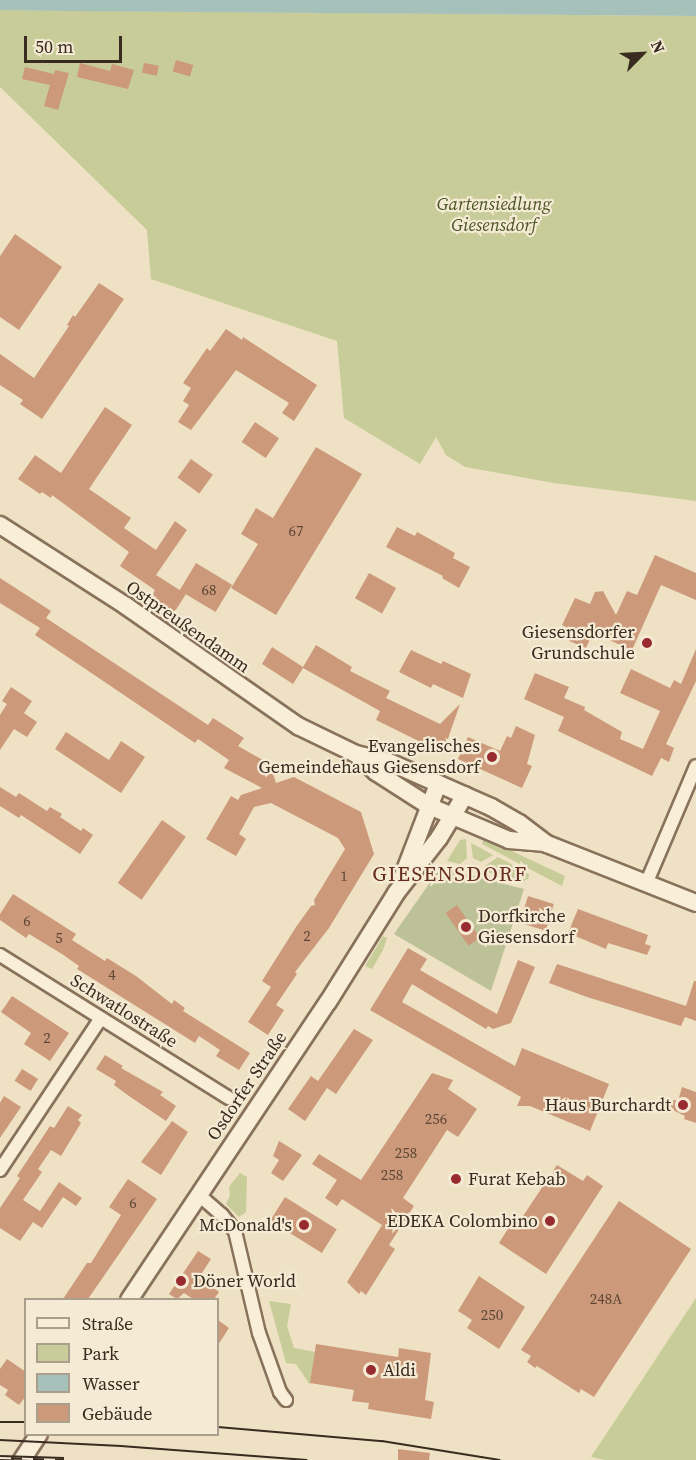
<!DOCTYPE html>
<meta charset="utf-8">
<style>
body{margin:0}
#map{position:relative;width:696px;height:1460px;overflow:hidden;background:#eee1c4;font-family:"Source Serif 4",serif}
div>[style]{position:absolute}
.green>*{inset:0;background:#c7cc98}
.cemetery>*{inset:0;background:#bdc197}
.water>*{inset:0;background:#a6c1b9}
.building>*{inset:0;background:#cc9a7b;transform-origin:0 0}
.roads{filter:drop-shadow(2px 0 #89725b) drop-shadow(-2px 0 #89725b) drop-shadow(0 2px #89725b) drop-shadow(0 -2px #89725b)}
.minor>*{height:12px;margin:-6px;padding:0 6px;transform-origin:6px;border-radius:6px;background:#f9eed8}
.secondary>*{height:16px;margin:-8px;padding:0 8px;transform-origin:8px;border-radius:8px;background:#f9eed8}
.tram>*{height:1.5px;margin:-0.75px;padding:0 0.75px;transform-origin:0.75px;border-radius:0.75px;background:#392b1f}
.rail>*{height:6px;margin-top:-3px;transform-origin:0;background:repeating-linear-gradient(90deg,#f5ebd4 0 11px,#392b1f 0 22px);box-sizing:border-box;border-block:2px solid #392b1f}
.dots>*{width:16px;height:16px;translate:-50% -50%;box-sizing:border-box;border:3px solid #f5ebd4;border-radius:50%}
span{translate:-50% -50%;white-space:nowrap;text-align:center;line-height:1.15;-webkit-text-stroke:4.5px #f5ebd4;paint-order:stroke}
.number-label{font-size:15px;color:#5e4736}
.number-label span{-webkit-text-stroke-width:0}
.park-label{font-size:18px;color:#4a5525;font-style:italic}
.street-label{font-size:18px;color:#392b1f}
.poi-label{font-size:18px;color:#392b1f}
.right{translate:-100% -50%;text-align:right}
.left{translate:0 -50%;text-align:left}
.quarter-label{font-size:21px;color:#652b1e;letter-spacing:1.5px}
.legend{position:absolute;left:24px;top:1298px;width:195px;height:138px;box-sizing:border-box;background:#f5ebd4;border:2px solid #aa9e8c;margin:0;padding:8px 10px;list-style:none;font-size:18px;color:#392b1f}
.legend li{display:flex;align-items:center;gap:12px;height:30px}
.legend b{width:30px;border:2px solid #aa9e8c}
.north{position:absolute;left:612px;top:24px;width:60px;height:60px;-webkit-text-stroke:4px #f5ebd4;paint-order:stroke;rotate:66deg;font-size:16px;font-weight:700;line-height:24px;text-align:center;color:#392b1f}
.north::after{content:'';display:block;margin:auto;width:21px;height:27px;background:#392b1f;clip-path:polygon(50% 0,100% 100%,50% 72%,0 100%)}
.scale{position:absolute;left:24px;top:36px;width:98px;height:27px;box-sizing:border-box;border:3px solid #392b1f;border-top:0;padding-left:8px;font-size:18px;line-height:21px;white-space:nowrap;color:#392b1f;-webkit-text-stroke:4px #f5ebd4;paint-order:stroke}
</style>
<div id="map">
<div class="green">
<i style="clip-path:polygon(0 10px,696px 16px,696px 501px,554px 483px,465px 467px,446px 455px,436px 437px,420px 464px,344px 418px,337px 341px,151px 279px,147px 230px,0 87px)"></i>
<i style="clip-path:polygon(484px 838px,565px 876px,562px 886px,482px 844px)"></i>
<i style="clip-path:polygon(466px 839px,467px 858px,460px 864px,447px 861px,460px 840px)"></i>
<i style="clip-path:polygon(471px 843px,493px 855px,481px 862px,473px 858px)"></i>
<i style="clip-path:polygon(498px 857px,529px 874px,528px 879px,521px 882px,487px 872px,485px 866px)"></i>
<i style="clip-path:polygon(383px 936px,387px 938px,383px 950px,372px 969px,365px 966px)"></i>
<i style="clip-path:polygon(240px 1173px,247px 1177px,246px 1212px,239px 1217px,226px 1204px,230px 1195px,229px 1187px)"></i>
<i style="clip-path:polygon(696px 1298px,696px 1460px,605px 1460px,591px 1457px)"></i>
<i style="clip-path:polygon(269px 1301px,291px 1304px,287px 1326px,294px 1348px,315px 1352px,310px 1385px,296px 1364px,286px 1363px)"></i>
</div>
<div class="cemetery">
<i style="clip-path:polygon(446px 869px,524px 889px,491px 991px,394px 934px,438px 871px)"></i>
</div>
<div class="water">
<i style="clip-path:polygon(0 0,696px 0,696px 16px,62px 11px,0 10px)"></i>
</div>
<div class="building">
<i style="left:176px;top:60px;width:18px;height:12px;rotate:16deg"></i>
<i style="clip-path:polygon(80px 63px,110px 71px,112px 64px,134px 70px,128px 89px,77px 77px)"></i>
<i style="left:144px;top:63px;width:15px;height:10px;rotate:11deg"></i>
<i style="clip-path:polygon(25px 67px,54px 74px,55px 70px,69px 73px,58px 110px,44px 106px,50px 85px,22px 79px)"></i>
<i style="clip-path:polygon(15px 234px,62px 267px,19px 330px,0 317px,0 256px)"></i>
<i style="clip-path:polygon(99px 283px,124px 299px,42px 419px,20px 404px,23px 400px,0 385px,0 354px,34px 378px,69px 326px,67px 325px,73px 315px,75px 317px)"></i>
<i style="clip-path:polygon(226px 329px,242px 340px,243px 337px,317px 385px,294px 421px,282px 413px,289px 403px,236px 370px,191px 430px,178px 422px,189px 405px,183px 401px,191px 388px,183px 383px,207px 348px,210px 351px)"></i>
<i style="clip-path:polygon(105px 407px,132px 425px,89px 489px,131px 518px,124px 528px,156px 550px,175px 521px,187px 530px,156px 575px,186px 594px,174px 613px,151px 598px,155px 590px,120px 566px,129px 552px,52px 495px,51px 498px,42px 492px,40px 494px,18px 479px,35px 455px,61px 473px)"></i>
<i style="left:255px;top:422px;width:29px;height:24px;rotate:34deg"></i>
<i style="clip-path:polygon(316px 447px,362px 474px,276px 615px,231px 588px,258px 544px,241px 534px,256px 508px,273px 518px)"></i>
<i style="left:191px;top:459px;width:27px;height:23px;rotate:36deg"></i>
<i style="clip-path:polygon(397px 527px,415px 536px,417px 532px,455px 553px,453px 558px,470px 567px,459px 588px,442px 578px,443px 576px,386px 547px)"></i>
<i style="clip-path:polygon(655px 555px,696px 573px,696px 600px,661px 585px,632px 650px,593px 633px,586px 648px,569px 641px,574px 631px,562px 625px,575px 598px,590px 604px,595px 592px,603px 591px,616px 615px,627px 591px,637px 595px)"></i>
<i style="left:196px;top:563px;width:42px;height:32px;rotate:31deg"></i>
<i style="left:369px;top:573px;width:31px;height:29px;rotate:29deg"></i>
<i style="clip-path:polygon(0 578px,51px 611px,46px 618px,208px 725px,213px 718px,244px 738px,238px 746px,270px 764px,276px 783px,294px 777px,361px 812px,374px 854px,329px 928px,295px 972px,297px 974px,276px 1005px,284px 1010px,268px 1035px,248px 1022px,271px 987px,262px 981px,296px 927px,311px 906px,315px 905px,314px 900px,345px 849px,338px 838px,271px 803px,254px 807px,239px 834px,246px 839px,236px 856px,206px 839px,231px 796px,238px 800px,241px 795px,262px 788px,224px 768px,229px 760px,198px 739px,195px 743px,35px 635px,40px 628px,0 603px)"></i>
<i style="clip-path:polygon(316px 645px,352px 667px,350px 671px,390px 691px,386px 698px,440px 724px,460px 704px,443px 753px,376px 720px,380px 711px,303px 668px,293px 684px,262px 664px,272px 647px,303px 667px)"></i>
<i style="clip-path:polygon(696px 649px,696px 681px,666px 744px,674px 748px,669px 762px,661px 758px,652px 776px,558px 731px,564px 717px,524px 699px,535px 673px,569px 687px,564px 698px,585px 707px,584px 710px,622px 732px,620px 739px,643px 749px,660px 711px,620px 693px,631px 669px,670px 688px,674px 680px,681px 684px)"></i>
<i style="clip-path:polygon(411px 650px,441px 664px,443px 661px,471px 674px,463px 698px,433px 684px,431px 688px,399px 672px)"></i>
<i style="clip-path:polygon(11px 687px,32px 701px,24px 713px,37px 722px,27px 737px,14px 729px,0 750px,0 715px,7px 704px,2px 701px)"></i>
<i style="clip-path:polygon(516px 726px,535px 735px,527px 764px,532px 766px,522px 788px,458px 759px,468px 737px,500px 751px,507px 736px,511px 738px)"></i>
<i style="clip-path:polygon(66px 732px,109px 760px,121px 741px,145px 757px,121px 793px,55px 749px)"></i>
<i style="clip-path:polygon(0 787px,16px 797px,19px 793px,47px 811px,50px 807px,62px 814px,60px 817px,81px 831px,83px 828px,93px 835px,80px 854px,21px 815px,19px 818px,0 806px)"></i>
<i style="left:162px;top:820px;width:29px;height:77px;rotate:35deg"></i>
<i style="clip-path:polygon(13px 894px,76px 934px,72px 940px,105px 961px,107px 958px,136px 976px,172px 1004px,174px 1000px,185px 1008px,183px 1011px,250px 1053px,239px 1070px,216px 1056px,220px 1050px,199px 1036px,195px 1043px,77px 969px,79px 966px,62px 954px,29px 934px,26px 938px,0 920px,0 914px)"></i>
<i style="left:528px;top:896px;width:27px;height:28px;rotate:17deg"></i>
<i style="left:457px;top:905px;width:40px;height:14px;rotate:55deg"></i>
<i style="clip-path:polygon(578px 909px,648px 935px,645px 944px,651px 946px,647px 955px,608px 943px,606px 949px,568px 933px)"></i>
<i style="clip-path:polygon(408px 948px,427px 959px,420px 970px,497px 1014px,518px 960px,535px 967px,511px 1023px,493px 1029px,488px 1026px,486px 1029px,412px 984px,402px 1002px,515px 1066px,522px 1048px,609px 1084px,590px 1131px,530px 1106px,517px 1106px,521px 1097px,370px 1010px)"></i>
<i style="clip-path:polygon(557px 964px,686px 1006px,694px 981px,696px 981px,696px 1021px,685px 1017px,681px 1026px,587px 997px,549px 983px)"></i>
<i style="clip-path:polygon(12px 996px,69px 1033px,50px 1061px,24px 1044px,31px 1033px,1px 1012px)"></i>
<i style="clip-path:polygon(354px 1029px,373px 1040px,336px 1094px,327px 1088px,305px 1121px,288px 1109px,311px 1076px,318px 1081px)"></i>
<i style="clip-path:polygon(105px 1055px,123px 1066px,121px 1068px,163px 1092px,160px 1095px,176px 1106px,166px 1121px,129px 1096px,114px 1085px,116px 1081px,96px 1069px)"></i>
<i style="left:22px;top:1069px;width:19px;height:14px;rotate:32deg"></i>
<i style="clip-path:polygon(432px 1073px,453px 1080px,448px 1089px,477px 1109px,458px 1137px,447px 1130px,403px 1198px,414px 1206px,389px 1245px,395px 1249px,366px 1295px,361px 1291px,359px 1294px,347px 1282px,382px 1225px,342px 1199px,337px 1206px,325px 1198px,337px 1180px,312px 1164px,319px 1154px,361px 1180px)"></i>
<i style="clip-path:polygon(682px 1087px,696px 1092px,696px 1123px,684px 1119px,685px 1116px,669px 1108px,672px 1099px,678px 1101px)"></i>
<i style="clip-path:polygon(4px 1096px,21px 1107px,0 1138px,0 1103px)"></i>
<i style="clip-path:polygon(68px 1106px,82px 1115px,78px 1120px,81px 1123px,61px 1156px,51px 1150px,38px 1169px,42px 1172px,23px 1200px,40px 1211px,59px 1182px,82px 1198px,76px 1206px,63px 1197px,42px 1228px,33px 1222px,20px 1241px,0 1228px,0 1208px,20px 1178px,17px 1176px,50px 1126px,54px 1128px)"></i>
<i style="clip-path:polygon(172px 1121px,188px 1132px,161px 1175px,141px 1162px)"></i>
<i style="clip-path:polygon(279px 1141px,302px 1155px,283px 1181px,271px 1173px,279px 1160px,273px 1156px)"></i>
<i style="clip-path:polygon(557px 1165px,583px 1181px,587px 1175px,603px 1186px,546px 1274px,499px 1243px,514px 1219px,519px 1222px)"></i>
<i style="clip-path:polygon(128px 1179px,157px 1199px,88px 1299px,63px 1299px,87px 1263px,91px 1263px,121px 1215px,109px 1207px)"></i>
<i style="left:285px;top:1197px;width:61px;height:28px;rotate:32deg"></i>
<i style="clip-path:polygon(619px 1201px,691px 1249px,594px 1397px,581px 1389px,579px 1393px,537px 1366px,535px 1368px,527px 1362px,531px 1356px,521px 1350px)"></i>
<i style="clip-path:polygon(198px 1251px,211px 1259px,200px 1276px,219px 1292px,214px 1299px,193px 1299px,184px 1293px,177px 1299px,169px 1294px)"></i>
<i style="clip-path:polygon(479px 1276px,525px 1307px,499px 1349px,467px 1328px,472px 1320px,458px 1311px)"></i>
<i style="clip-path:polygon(218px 1320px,229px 1328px,218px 1345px)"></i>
<i style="clip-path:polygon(316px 1344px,398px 1357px,399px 1348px,431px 1353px,425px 1400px,434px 1402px,431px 1419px,368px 1409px,369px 1403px,352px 1401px,354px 1390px,310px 1383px)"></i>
<i style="clip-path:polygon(7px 1359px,26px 1372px,26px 1396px,19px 1405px,5px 1395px,8px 1390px,0 1385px,0 1369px)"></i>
<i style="clip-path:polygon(398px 1449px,430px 1453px,429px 1460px,398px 1460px)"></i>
</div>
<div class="roads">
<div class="minor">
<i style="left:646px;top:884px;width:128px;rotate:-67deg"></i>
<i style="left:0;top:955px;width:270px;rotate:32deg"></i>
<i style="left:0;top:1170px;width:182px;rotate:-56.4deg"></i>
<i style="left:199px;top:1195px;width:30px;rotate:41deg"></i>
<i style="left:222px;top:1215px;width:21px;rotate:51deg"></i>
<i style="left:235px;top:1231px;width:105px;rotate:76.8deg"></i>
<i style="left:259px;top:1333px;width:63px;rotate:70.4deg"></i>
<i style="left:280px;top:1392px;width:10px;rotate:53deg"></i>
</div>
<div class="secondary">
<i style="left:0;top:525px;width:150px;rotate:32.7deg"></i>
<i style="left:126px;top:606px;width:210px;rotate:34.9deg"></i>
<i style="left:298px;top:726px;width:64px;rotate:25.8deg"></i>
<i style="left:356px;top:754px;width:32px;rotate:13deg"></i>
<i style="left:387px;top:761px;width:114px;rotate:23.9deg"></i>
<i style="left:491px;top:807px;width:32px;rotate:30deg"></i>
<i style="left:519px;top:823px;width:35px;rotate:37deg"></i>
<i style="left:547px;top:844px;width:160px;rotate:21.6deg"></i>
<i style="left:359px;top:757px;width:23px;rotate:41deg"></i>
<i style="left:376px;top:772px;width:63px;rotate:32.7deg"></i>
<i style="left:429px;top:806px;width:87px;rotate:23deg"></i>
<i style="left:509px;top:840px;width:36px;rotate:5deg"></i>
<i style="left:402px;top:878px;width:101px;rotate:-69deg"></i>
<i style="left:129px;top:1300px;width:358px;rotate:-56.3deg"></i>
<i style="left:328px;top:1002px;width:128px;rotate:-58deg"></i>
<i style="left:396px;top:893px;width:70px;rotate:-52deg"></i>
<i style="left:439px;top:838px;width:50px;rotate:-58.8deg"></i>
<i style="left:22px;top:1460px;width:31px;rotate:-57deg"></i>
</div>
</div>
<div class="tram">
<i style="left:0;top:1422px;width:26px"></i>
<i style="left:218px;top:1427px;width:165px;rotate:4.9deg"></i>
<i style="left:382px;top:1441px;width:119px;rotate:9.2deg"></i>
<i style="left:0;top:1440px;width:121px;rotate:2.8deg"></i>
<i style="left:121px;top:1446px;width:186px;rotate:4.3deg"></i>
</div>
<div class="rail">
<i style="left:0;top:1458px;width:64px;rotate:1.8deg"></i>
</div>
<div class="dots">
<i style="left:647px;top:643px;background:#972b2f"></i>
<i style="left:492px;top:757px;background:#972b2f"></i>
<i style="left:466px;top:927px;background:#972b2f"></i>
<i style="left:683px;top:1105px;background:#972b2f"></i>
<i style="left:456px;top:1179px;background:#972b2f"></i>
<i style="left:550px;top:1221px;background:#972b2f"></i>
<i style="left:304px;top:1225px;background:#972b2f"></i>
<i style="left:181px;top:1281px;background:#972b2f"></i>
<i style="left:371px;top:1370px;background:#972b2f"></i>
</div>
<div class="number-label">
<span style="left:296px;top:531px">67</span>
<span style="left:209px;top:590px">68</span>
<span style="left:344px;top:876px">1</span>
<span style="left:27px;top:921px">6</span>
<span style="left:307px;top:936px">2</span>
<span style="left:59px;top:938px">5</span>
<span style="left:112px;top:975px">4</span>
<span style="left:47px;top:1038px">2</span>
<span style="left:436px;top:1119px">256</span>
<span style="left:406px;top:1153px">258</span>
<span style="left:392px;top:1175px">258</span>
<span style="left:133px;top:1203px">6</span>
<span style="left:606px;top:1299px">248A</span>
<span style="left:492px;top:1315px">250</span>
</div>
<div class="park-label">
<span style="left:494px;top:215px">Gartensiedlung<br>Giesensdorf</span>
</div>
<div class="street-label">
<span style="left:188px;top:627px;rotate:35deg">Ostpreußendamm</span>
<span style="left:124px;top:1011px;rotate:32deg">Schwatlostraße</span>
<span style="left:247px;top:1086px;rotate:-56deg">Osdorfer Straße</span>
</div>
<div class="poi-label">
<span class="right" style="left:635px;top:643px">Giesensdorfer<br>Grundschule</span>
<span class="right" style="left:480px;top:757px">Evangelisches<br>Gemeindehaus Giesensdorf</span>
<span class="left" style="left:478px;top:927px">Dorfkirche<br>Giesensdorf</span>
<span class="right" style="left:671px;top:1105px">Haus Burchardt</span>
<span class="left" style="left:468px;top:1179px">Furat Kebab</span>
<span class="right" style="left:538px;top:1221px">EDEKA Colombino</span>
<span class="right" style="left:292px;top:1225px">McDonald's</span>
<span class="left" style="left:193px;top:1281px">Döner World</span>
<span class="left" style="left:383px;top:1370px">Aldi</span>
</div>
<div class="quarter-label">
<span style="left:450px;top:874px">GIESENSDORF</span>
</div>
<ul class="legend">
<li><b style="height:8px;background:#f9eed8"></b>Straße</li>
<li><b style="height:16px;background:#c7cc98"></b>Park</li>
<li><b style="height:16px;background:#a6c1b9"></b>Wasser</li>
<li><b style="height:16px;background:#cc9a7b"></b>Gebäude</li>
</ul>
<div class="north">N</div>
<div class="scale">50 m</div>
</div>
